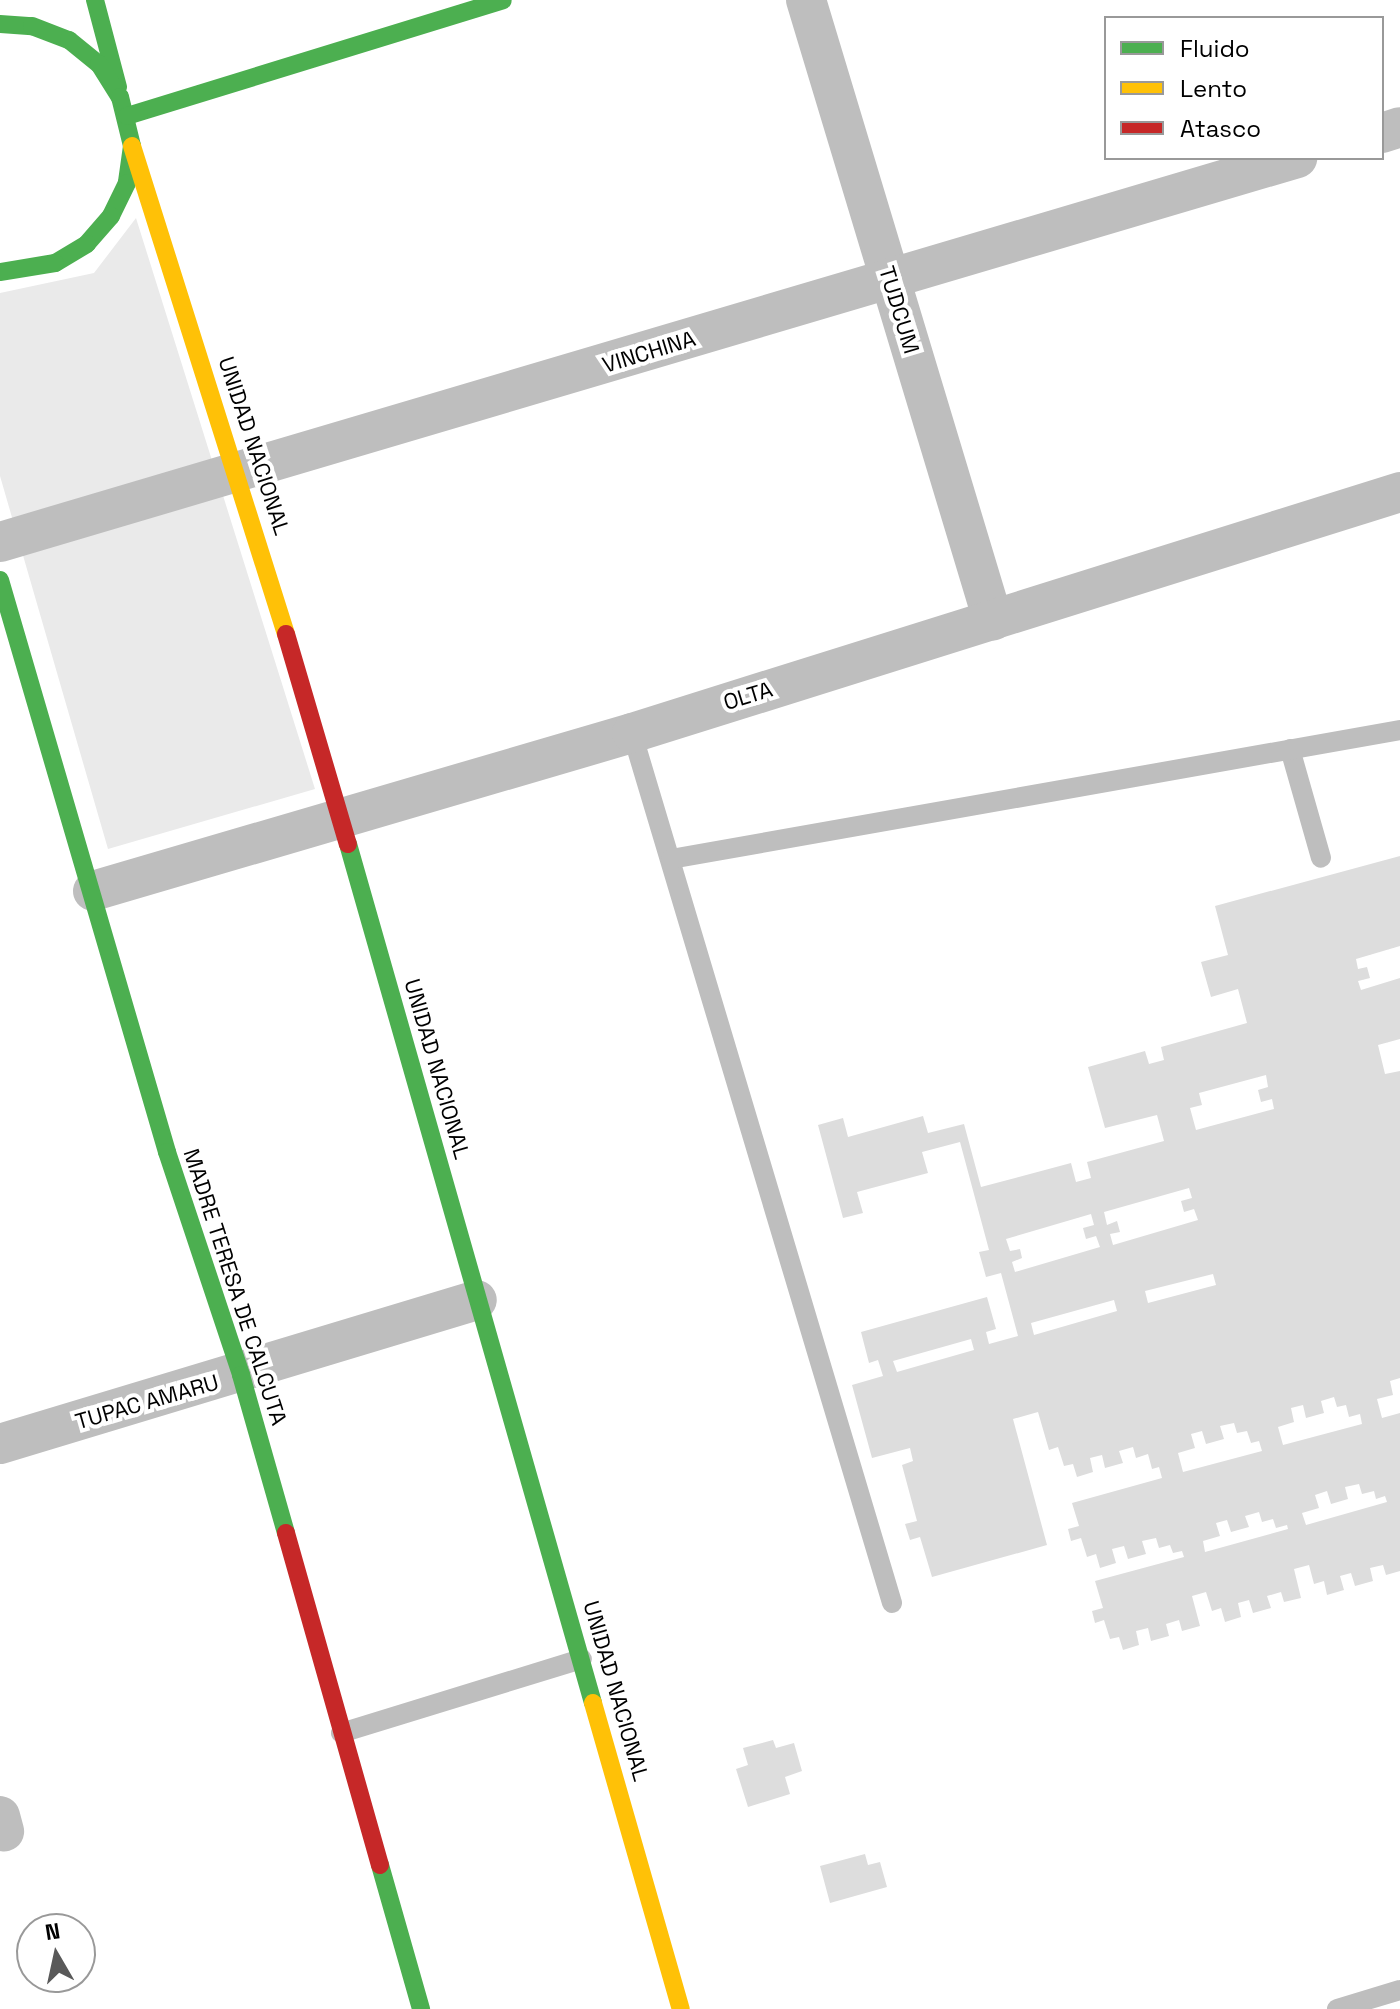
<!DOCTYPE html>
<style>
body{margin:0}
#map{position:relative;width:1400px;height:2009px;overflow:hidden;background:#fff;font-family:"Space Grotesk",sans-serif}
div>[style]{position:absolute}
.green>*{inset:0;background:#eaeaea}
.building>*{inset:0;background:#ddd}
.lane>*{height:20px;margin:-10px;padding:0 10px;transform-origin:10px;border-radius:10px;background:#bebebe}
.street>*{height:40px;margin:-20px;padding:0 20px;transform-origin:20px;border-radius:20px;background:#bebebe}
.fast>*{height:18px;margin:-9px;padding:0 9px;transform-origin:9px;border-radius:9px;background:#4caf50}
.slow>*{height:18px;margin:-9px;padding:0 9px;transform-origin:9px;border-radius:9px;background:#ffc107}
.jam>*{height:18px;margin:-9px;padding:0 9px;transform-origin:9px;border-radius:9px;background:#c62828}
span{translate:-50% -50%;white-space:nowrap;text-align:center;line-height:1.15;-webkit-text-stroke:8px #fff;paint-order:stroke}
.street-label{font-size:22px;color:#000}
.legend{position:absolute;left:1104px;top:16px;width:280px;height:144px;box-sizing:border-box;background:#fff;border:2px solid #999;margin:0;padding:10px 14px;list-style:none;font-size:24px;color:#000}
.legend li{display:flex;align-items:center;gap:16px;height:40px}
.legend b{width:40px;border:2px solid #999}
.north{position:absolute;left:16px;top:1913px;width:80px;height:80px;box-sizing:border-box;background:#fff;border:2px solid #999;border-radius:50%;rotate:351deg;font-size:22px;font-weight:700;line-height:32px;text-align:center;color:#000}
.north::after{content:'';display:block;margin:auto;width:28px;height:36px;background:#595959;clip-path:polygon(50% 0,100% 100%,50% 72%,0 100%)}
</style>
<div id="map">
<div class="green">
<i style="clip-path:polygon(136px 218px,315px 789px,108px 849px,0 476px,0 293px,94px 273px)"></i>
</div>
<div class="building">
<i style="clip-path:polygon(evenodd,1400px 856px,1400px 946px,1356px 959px,1358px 969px,1367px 967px,1370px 978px,1358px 981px,1361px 990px,1400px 978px,1400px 1039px,1378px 1045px,1385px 1074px,1400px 1071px,1400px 1378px,1390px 1381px,1393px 1395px,1377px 1399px,1382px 1418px,1400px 1413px,1400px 1571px,1386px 1575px,1383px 1565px,1370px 1568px,1373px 1581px,1355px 1586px,1351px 1573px,1340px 1576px,1344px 1590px,1327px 1595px,1324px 1581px,1314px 1584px,1309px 1565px,1294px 1569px,1301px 1598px,1284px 1602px,1281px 1592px,1267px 1596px,1271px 1608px,1253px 1613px,1249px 1600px,1238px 1603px,1241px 1617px,1225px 1622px,1221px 1608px,1212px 1611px,1206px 1592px,1192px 1596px,1200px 1626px,1182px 1631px,1179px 1620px,1166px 1624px,1169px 1636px,1151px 1641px,1148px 1628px,1136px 1631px,1139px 1645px,1123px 1650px,1119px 1637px,1110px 1639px,1104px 1620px,1095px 1623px,1092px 1611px,1103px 1608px,1095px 1581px,1184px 1557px,1182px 1551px,1173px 1553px,1170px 1545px,1159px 1548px,1156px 1538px,1142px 1541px,1146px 1554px,1128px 1559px,1124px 1546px,1112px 1549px,1116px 1563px,1100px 1568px,1096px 1554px,1087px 1557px,1081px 1538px,1071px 1541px,1068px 1529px,1079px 1526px,1072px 1503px,1162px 1478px,1159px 1467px,1152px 1469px,1148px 1454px,1136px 1458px,1133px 1447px,1119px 1451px,1123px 1463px,1105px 1468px,1102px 1455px,1090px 1458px,1093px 1472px,1077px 1477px,1073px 1464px,1064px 1466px,1058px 1447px,1049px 1450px,1038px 1412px,1013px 1419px,1047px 1545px,932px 1577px,920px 1537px,910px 1540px,905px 1524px,917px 1521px,902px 1465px,913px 1461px,910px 1448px,872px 1458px,852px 1385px,883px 1376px,878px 1360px,869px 1363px,861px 1332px,987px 1297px,996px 1329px,986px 1332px,989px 1344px,1018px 1336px,1001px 1273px,986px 1277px,979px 1252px,989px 1250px,960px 1142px,922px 1152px,928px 1173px,857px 1192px,863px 1213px,843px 1218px,818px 1125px,843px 1118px,848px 1137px,923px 1116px,928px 1133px,964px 1124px,981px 1187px,1071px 1163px,1076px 1182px,1091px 1178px,1087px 1162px,1164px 1141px,1157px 1115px,1105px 1128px,1088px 1067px,1145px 1051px,1149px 1064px,1164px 1060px,1161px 1047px,1247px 1023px,1238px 989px,1211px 997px,1201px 962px,1228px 955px,1215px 906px,1400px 856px,1266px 1075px,1268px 1087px,1258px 1090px,1261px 1102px,1272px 1099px,1274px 1109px,1196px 1130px,1190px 1108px,1202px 1105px,1199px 1093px,1266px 1075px,1400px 856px,1189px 1188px,1192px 1198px,1181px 1201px,1184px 1212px,1194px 1209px,1198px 1220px,1113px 1245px,1110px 1234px,1120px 1232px,1117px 1221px,1107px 1225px,1104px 1212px,1189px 1188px,1400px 856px,1091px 1214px,1094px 1225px,1083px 1228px,1086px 1239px,1096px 1236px,1100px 1247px,1015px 1272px,1012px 1262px,1022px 1258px,1020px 1249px,1010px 1251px,1006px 1239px,1091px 1214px,1400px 856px,1213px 1274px,1216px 1285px,1148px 1303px,1145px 1291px,1213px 1274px,1400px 856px,1114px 1300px,1117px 1311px,1034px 1335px,1031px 1323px,1114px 1300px,1400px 856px,971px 1339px,974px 1350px,897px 1372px,893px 1361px,971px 1339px,1400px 856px,1334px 1397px,1337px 1407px,1346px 1405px,1349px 1417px,1360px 1414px,1362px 1424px,1283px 1445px,1278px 1427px,1294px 1422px,1291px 1408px,1303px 1405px,1306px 1418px,1324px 1413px,1321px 1401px,1334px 1397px,1400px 856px,1234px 1423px,1237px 1433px,1247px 1431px,1251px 1443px,1259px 1441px,1262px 1451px,1183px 1472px,1178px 1453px,1195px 1448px,1191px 1434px,1202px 1431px,1206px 1444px,1224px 1439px,1220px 1426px,1234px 1423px,1400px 856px,1359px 1484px,1362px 1494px,1374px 1491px,1376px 1499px,1385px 1496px,1387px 1502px,1306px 1525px,1302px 1513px,1319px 1508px,1315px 1495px,1327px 1491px,1331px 1504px,1348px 1499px,1345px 1487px,1359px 1484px,1400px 856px,1259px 1512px,1262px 1522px,1273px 1519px,1276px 1528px,1287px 1525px,1288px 1529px,1205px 1552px,1203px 1541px,1220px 1536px,1216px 1523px,1227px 1520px,1231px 1532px,1249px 1527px,1245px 1516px,1259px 1512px)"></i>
<i style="clip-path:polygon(773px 1740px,776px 1748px,794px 1743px,802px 1771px,785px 1777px,790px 1794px,748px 1807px,736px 1769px,748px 1765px,743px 1748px)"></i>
<i style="clip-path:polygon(865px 1854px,868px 1865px,880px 1862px,887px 1887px,830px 1903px,820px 1866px)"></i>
</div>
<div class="lane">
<i style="left:632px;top:733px;width:908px;rotate:73.36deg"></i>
<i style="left:1290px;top:749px;width:113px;rotate:74.1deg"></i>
<i style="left:671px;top:859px;width:740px;rotate:-10.03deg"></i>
<i style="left:341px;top:1733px;width:252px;rotate:-17.1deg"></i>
<i style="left:1337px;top:2009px;width:66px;rotate:-16.8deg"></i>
</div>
<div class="street">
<i style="left:806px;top:0;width:648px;rotate:73.22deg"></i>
<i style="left:1382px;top:133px;width:19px;rotate:-18deg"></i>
<i style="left:0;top:542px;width:1353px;rotate:-16.49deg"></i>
<i style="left:93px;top:891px;width:562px;rotate:-16.34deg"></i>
<i style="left:632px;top:733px;width:805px;rotate:-17.42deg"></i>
<i style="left:0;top:1444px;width:498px;rotate:-16.8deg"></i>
<i style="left:0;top:1816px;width:16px;rotate:75deg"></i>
</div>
<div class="fast">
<i style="left:95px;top:0;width:90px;rotate:75.2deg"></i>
<i style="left:0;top:24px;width:32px;rotate:4deg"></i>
<i style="left:32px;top:26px;width:40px;rotate:21deg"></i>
<i style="left:69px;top:40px;width:38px;rotate:39deg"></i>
<i style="left:99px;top:64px;width:39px;rotate:58deg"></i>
<i style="left:120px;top:97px;width:50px;rotate:76.2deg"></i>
<i style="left:132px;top:146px;width:37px;rotate:98deg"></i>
<i style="left:127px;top:183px;width:37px;rotate:116deg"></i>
<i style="left:111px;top:216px;width:37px;rotate:131deg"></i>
<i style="left:87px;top:244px;width:37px;rotate:149deg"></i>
<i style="left:55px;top:263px;width:56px;rotate:170.7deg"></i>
<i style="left:127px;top:116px;width:393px;rotate:-17.1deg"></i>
<i style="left:0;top:580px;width:596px;rotate:73.72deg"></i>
<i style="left:167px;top:1152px;width:235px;rotate:71.6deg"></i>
<i style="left:241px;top:1375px;width:164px;rotate:74.1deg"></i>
<i style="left:348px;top:844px;width:893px;rotate:74.08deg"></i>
<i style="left:380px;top:1865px;width:150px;rotate:74.1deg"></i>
</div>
<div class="slow">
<i style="left:132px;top:146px;width:512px;rotate:72.49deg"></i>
<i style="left:593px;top:1703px;width:318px;rotate:74deg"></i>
</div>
<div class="jam">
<i style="left:286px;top:634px;width:219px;rotate:73.6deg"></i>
<i style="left:286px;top:1533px;width:345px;rotate:74.2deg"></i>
</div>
<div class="street-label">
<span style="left:899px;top:310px;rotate:73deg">TUDCUM</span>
<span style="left:649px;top:352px;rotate:-17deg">VINCHINA</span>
<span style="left:254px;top:446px;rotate:72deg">UNIDAD NACIONAL</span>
<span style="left:748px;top:696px;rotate:-17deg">OLTA</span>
<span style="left:437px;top:1069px;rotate:74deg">UNIDAD NACIONAL</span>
<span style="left:235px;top:1287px;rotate:72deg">MADRE TERESA DE CALCUTA</span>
<span style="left:147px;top:1402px;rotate:-16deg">TUPAC AMARU</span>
<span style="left:616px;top:1691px;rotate:74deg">UNIDAD NACIONAL</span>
</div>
<ul class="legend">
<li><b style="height:10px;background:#4caf50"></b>Fluido</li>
<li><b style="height:10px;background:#ffc107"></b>Lento</li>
<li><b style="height:10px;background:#c62828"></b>Atasco</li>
</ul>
<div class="north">N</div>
</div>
